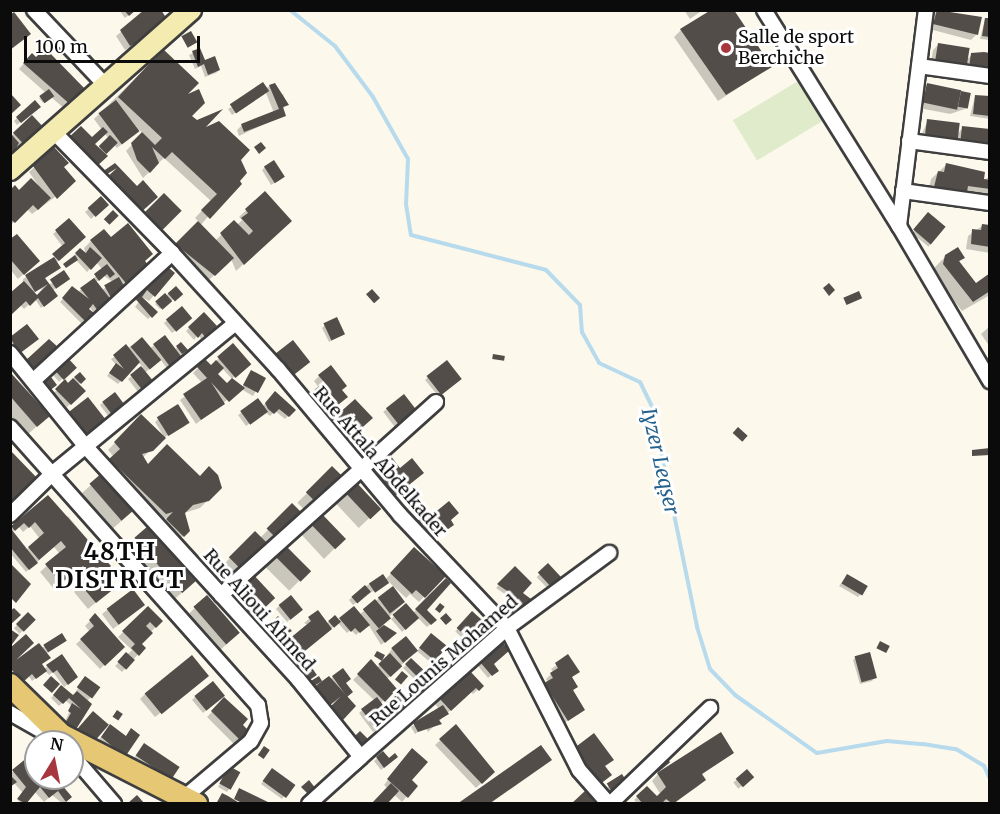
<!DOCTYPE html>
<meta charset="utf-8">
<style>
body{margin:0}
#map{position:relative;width:1000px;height:814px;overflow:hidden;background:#fcf9ec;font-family:Merriweather,serif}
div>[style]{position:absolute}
.pitch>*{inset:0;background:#e0ebcb;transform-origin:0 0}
.shadow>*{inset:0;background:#0003;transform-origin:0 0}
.stream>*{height:4px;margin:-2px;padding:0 2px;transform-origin:2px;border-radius:2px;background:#b8daed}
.building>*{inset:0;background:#524d49;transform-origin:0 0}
.roads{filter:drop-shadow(2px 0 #3e3e3e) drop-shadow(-2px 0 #3e3e3e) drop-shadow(0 2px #3e3e3e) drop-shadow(0 -2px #3e3e3e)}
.street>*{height:14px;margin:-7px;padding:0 7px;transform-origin:7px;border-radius:7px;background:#fff}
.secondary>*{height:20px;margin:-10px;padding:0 10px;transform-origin:10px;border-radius:10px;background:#f4ebb0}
.primary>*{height:22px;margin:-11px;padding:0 11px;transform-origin:11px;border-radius:11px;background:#e6c773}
.dots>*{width:16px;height:16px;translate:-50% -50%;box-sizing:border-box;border:3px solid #fff;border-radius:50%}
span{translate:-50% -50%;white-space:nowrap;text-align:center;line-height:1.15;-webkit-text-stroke:6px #fff;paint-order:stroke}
.poi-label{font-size:18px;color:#0b0b0b}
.left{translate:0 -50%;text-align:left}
.street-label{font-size:18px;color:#0b0b0b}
.water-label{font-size:20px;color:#26628c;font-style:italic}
.district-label{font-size:24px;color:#0b0b0b;font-weight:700;letter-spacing:1.5px}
.frame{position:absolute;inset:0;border:12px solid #0b0b0b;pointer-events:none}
.north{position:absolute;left:24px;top:730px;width:60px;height:60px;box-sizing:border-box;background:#fff;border:2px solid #9d9d9d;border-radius:50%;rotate:10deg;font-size:16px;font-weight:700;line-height:24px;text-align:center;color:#0b0b0b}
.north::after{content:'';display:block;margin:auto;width:21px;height:27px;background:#a8363f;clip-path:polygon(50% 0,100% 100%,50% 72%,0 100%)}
.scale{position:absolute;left:24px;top:36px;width:176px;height:27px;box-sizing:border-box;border:3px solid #0b0b0b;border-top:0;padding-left:8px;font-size:18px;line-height:21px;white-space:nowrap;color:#0b0b0b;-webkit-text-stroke:4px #fff;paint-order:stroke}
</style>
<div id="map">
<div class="pitch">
<i style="left:798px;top:81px;width:47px;height:76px;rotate:59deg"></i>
</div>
<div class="shadow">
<i style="clip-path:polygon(119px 10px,135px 10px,125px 18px)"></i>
<i style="clip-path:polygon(148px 10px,164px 29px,125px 50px,116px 36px)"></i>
<i style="clip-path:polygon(684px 10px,703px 10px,690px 19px)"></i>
<i style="clip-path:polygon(935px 10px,981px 18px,976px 35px,971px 40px,929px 29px)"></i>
<i style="clip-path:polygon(985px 19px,990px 20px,990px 40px,980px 39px)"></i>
<i style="clip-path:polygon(681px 30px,770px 67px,718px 101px,674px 37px)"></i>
<i style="clip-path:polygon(938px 45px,966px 60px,972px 55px,990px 77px,930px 68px,933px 50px)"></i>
<i style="clip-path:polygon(199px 50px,204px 62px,219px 70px,216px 73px,205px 77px,201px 66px,195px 69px,189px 55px)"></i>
<i style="clip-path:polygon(evenodd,163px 51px,199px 132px,239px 159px,245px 173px,200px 226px,215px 241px,234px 222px,237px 225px,242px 220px,239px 217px,264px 193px,284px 227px,236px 271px,231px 259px,209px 280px,171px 250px,199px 222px,195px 218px,211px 201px,164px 158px,143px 178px,126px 151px,143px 133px,139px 130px,117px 148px,114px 145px,90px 171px,92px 140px,102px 130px,94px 119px,163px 51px,104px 133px,109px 139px,99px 149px,93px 144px,104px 133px)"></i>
<i style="clip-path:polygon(27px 60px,84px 90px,66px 110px,51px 97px,43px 103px,39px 98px,46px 93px,19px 69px)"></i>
<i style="clip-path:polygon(927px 84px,958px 96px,961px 93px,968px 108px,950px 114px,919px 108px)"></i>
<i style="clip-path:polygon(270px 86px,278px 96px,283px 94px,287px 105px,282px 109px,284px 115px,239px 136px,237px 130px,242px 125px,274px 113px,266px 93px,232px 115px,228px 109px)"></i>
<i style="clip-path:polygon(975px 96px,990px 98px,990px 119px,970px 116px)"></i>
<i style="clip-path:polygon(35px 102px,36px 110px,17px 125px,14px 121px)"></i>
<i style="clip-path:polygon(32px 117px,23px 154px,15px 145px,10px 157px,10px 137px)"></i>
<i style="clip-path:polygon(928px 120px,957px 134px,963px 128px,990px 153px,921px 136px)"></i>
<i style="clip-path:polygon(54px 149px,70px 186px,32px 214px,27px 209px,10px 226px,10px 192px,38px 185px,29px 172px)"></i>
<i style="clip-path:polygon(946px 165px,982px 180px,990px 177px,990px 198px,928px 194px,931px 179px)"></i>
<i style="clip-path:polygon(265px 167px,280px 180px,271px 185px,262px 170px)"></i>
<i style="clip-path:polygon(101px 199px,106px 205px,91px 219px,85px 212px)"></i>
<i style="left:928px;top:214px;width:21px;height:25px;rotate:39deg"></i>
<i style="clip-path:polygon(evenodd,69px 220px,84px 236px,56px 263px,59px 268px,44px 279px,47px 284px,65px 282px,52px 291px,53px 299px,41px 308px,35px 299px,24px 309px,20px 305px,23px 279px,52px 260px,63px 247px,53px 234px,69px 220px,43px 288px,36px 296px,33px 293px,43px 288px)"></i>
<i style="clip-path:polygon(982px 226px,990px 227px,990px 253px,966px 249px,968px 236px)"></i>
<i style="clip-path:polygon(evenodd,111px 239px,145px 261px,150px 270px,94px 313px,89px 306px,87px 310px,95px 316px,86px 328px,60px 302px,70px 291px,78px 292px,103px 270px,96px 262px,87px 272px,76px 260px,63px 266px,80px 250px,86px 254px,84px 248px,91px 241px,111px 239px,104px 276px,113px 282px,102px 290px,96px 282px,104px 276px)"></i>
<i style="clip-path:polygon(10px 241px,33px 266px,18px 279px,10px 269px)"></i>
<i style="clip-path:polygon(946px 256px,963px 258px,958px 263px,976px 285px,990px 275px,990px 295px,962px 311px,934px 275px,935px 267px)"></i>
<i style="clip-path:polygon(157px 269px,173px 274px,149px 301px,138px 295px,156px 312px,148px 319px,135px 307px,140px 300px,130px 302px)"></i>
<i style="clip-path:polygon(176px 288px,181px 294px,160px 309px,155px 304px)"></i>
<i style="clip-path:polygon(182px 308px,187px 321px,172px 333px,164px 323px)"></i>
<i style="clip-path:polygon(204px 314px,215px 326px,201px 339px,198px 335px,194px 340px,186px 331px)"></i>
<i style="clip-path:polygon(325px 325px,344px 334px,329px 342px,322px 328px)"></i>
<i style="clip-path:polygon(27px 326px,37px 339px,15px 356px,10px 350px,10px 339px)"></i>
<i style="clip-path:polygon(990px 326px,990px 347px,981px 334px)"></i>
<i style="clip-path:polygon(142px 339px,150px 349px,154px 345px,174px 350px,181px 344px,186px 349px,169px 371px,160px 359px,145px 373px,149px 385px,139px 393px,128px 379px,143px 367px,138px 362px,118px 384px,107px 376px,116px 365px,111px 359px)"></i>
<i style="left:66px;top:358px;width:13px;height:21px;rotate:48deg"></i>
<i style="clip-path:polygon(219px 358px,249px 363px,232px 379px,222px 368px,216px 374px,227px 386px,242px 387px,249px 375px,264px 378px,253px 396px,241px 389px,196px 424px,180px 400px,202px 383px,193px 373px,205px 361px,211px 367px)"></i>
<i style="clip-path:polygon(10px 374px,37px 426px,26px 436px,10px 418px)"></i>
<i style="clip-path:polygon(80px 374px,84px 379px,78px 385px,84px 391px,67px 407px,53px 393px)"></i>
<i style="clip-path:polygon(319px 376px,341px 390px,341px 402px,323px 416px,309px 397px,319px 388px,314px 381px)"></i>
<i style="clip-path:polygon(428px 377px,457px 382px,439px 397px,425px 380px)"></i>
<i style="clip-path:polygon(275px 393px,294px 411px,285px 419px,275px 411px,270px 416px,265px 412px,246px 426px,238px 415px,258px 401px,262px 407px)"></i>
<i style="left:114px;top:394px;width:18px;height:18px;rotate:52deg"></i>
<i style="left:404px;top:396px;width:21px;height:26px;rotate:53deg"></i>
<i style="clip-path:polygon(355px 401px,371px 418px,352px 435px,347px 429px,336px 439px)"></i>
<i style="clip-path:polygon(141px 416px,164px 437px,155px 422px,158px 419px,185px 426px,165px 437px,142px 458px,148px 466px,220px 488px,200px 508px,184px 513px,188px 531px,176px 543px,160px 527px,170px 517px,158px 520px,104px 467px,114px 457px,108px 450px)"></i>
<i style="clip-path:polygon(371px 466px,400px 470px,417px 478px,390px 499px,366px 471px)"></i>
<i style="left:332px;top:468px;width:13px;height:49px;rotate:45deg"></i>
<i style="left:356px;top:484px;width:34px;height:28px;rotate:47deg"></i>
<i style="left:91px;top:485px;width:47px;height:15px;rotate:48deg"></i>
<i style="clip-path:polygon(evenodd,48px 497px,49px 532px,68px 516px,109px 566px,102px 574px,106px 594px,88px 609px,74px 592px,85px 582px,76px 571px,54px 589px,40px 572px,60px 554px,54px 547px,26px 572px,10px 553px,10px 529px,48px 497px,30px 526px,40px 539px,26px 550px,12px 532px,19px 527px,23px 532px,30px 526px)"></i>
<i style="clip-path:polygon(292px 505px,301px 514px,266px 549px,261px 544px,228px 577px,220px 568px,255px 533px,260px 538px)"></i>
<i style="clip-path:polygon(311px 524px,344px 539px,324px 559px,301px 534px)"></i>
<i style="clip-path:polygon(147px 528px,184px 591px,171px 602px,125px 550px)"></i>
<i style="left:285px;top:547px;width:34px;height:28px;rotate:45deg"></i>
<i style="clip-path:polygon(414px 549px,443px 576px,419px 602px,410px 594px,406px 598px,388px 581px,353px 605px,349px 600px,352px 597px,369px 584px,385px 580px)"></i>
<i style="left:548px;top:566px;width:16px;height:16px;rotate:45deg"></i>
<i style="clip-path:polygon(515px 568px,521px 593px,529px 599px,510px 617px,505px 614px,515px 601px,496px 588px)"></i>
<i style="left:250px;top:573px;width:34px;height:28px;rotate:47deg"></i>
<i style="clip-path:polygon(847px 575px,861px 594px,858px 597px,839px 586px)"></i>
<i style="clip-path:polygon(446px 580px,425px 610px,435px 620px,427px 627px,418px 618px,402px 632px,391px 619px,406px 605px,413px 613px)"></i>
<i style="clip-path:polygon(379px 598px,401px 605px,382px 624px,395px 633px,381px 645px,368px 624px,356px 635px,351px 630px,347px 633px,338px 623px,325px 634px,304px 623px,317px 612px,326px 624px,335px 617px,338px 621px,353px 608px,359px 615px)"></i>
<i style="clip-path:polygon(279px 606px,298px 613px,287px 622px,276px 609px)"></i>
<i style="clip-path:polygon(148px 608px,161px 621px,140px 644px,144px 648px,122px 672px,115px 666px,132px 650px,118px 637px)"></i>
<i style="left:195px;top:608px;width:48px;height:14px;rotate:47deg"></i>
<i style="clip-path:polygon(107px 610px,138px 610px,113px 629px,102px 614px)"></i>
<i style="left:472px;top:613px;width:24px;height:25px;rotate:42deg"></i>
<i style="left:28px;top:614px;width:8px;height:20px;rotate:45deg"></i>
<i style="clip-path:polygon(95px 616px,123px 647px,100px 669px,76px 644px,90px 632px,85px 626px)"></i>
<i style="clip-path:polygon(428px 638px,434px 660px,431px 663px,417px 651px)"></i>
<i style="clip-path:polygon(63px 643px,46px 654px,41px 665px,44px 669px,61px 656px,73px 680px,64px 687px,53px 672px,49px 675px,45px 671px,32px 681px,28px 675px,17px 685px,10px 679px,10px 650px,19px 660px,45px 646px)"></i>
<i style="clip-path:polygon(392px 649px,413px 654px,387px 679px,395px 689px,380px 704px,383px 707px,402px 693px,408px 709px,373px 732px,359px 713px,374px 700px,353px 680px,371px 662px,377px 668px)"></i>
<i style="clip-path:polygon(568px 657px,571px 678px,576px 687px,572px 692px,583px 710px,563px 724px,540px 689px,548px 682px,546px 679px,553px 672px,551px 669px)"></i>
<i style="clip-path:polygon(856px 657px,875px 677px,872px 681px,860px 684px,853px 660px)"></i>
<i style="clip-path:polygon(411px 660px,429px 677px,441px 677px,427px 692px,403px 668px)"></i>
<i style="clip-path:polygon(481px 663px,492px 664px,497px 670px,488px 678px,478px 666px)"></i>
<i style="clip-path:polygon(469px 672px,482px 686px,473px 694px,470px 691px,428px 732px,425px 727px,415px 734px,411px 727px,439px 709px,435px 704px)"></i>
<i style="clip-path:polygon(333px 677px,344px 683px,346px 697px,354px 706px,339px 721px,328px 711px,339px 699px,325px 708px,312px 691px)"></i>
<i style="clip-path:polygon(82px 681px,91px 697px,87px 701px,90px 704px,62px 728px,72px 706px,65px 700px,59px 706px,51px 698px,61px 687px,73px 697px)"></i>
<i style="clip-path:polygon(202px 681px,155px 717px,140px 699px,145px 694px)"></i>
<i style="clip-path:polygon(195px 697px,223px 697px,203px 713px,192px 700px)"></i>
<i style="clip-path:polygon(224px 699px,247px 731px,234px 744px,207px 717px)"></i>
<i style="clip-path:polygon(110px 726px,125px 737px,131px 730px,124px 756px,97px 742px)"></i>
<i style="clip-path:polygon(456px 726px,493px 772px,476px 788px,435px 745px)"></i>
<i style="clip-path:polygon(144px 745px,170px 779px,132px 761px)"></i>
<i style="clip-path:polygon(732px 752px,701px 775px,704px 780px,697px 787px,673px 802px,638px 804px,634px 800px,647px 788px,657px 798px,661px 795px,652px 781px,658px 774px)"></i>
<i style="clip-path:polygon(383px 753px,393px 760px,381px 770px,374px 761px)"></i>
<i style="clip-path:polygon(34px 754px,36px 778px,54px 778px,70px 797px,63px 804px,52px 795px,44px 802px,34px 791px,24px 804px,18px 801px,23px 793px,14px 783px,10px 786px,10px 774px)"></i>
<i style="clip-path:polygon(407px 755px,409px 780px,416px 786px,402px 802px,384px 785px)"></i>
<i style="clip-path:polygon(227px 771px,230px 788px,227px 792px,218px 787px)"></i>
<i style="left:747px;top:771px;width:8px;height:18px;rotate:50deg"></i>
<i style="clip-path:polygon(269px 773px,293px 785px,282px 799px,261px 784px)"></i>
<i style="clip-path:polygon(621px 777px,622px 785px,609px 794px,606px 789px)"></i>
</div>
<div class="stream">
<i style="left:290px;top:10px;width:58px;rotate:38.7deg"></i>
<i style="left:335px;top:46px;width:64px;rotate:53.3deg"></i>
<i style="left:373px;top:97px;width:71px;rotate:60.6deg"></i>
<i style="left:408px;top:159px;width:45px;rotate:92.5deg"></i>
<i style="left:406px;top:204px;width:31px;rotate:81deg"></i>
<i style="left:411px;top:235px;width:139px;rotate:14.5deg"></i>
<i style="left:546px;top:270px;width:49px;rotate:45.8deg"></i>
<i style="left:580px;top:305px;width:27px;rotate:86deg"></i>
<i style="left:582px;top:332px;width:35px;rotate:61deg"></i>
<i style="left:599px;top:363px;width:45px;rotate:24.9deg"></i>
<i style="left:640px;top:382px;width:28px;rotate:64deg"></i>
<i style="left:652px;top:407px;width:225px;rotate:78.4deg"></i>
<i style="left:697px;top:627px;width:44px;rotate:72.8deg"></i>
<i style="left:710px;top:669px;width:36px;rotate:46deg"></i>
<i style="left:735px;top:695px;width:100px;rotate:35.3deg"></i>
<i style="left:817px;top:753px;width:71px;rotate:-9.7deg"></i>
<i style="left:887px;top:741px;width:36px;rotate:5deg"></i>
<i style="left:923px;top:744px;width:33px;rotate:9deg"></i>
<i style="left:956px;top:749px;width:33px;rotate:31deg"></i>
<i style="left:984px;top:766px;width:14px;rotate:65deg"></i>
</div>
<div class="building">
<i style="clip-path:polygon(124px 10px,136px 10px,129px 16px)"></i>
<i style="clip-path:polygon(144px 10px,161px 10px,171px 25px,130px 46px,120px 30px)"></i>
<i style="clip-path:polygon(711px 10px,734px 10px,772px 67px,726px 95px,680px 29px)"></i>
<i style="clip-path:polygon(937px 10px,982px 17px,978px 35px,933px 24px)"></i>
<i style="clip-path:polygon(14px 12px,31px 34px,10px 50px,10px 15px)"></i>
<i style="clip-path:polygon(985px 18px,990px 18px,990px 37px,982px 36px)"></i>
<i style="left:191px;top:31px;width:13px;height:11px;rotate:61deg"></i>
<i style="left:938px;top:43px;width:32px;height:20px;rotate:9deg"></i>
<i style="clip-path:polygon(45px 48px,86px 90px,72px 106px,23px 63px,32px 53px,36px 57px)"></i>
<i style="clip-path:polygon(200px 48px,205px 60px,215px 56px,220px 70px,208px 75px,204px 64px,198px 67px,192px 51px)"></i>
<i style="clip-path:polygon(163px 49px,199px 83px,188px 94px,199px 89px,205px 103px,192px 116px,197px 120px,223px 109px,206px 127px,219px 121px,250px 150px,241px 160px,247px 173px,240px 181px,242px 184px,210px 219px,201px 210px,217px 194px,172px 152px,165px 159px,152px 147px,159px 163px,150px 173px,137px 160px,131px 143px,142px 132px,155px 145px,162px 138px,118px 97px)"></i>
<i style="clip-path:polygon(984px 52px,990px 53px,990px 72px,969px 68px,971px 53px)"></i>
<i style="left:263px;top:82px;width:11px;height:40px;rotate:56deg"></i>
<i style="clip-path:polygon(275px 83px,289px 105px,283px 107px,286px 116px,244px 132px,241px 124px,279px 109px,269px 85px)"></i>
<i style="left:927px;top:83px;width:35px;height:20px;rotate:12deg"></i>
<i style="left:49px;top:89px;width:9px;height:12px;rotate:54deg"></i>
<i style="left:961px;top:91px;width:10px;height:16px;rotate:11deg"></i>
<i style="clip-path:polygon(10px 93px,21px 105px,10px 115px)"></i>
<i style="clip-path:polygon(975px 95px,990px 96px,990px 116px,973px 114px)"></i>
<i style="clip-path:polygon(35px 100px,41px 107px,21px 123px,16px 117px)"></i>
<i style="left:116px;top:100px;width:39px;height:22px;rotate:53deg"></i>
<i style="left:32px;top:115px;width:23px;height:26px;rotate:47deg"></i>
<i style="left:927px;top:119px;width:33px;height:19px;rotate:7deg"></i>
<i style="clip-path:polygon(81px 126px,92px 137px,103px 127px,108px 132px,95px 144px,108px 156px,96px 167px,68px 138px)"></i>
<i style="left:962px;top:126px;width:28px;height:19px;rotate:6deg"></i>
<i style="clip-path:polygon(12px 135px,19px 143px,10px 159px,10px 136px)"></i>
<i style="left:110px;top:135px;width:11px;height:16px;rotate:45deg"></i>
<i style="clip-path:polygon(261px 142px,266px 148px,259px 154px,254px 147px)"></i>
<i style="clip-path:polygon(54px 147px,69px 163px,64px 167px,76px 181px,57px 199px,33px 166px)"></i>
<i style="left:274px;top:160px;width:20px;height:12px;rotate:57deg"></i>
<i style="clip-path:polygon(115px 163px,137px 186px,143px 180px,158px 197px,139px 214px,106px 178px,117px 168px,104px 176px,102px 172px)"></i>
<i style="clip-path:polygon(946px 163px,985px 172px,984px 179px,990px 180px,990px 189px,968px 186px,966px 198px,934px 187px,938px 171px,944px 172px)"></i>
<i style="clip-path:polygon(31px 178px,51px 198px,38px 210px,33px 205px,15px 223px,10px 219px,10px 190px,15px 185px,19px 190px)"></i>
<i style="clip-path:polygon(265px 191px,292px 221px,244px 265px,220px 233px,234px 220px,249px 235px,253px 231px,241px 218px,248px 213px,245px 209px)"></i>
<i style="left:164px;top:193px;width:25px;height:30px;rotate:45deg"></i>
<i style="left:101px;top:196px;width:12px;height:18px;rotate:48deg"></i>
<i style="left:113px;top:210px;width:8px;height:13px;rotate:45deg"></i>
<i style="left:928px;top:212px;width:23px;height:23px;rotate:40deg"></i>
<i style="clip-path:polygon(69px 218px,86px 237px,59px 261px,52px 254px,65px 243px,55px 230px)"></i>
<i style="clip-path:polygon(198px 221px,234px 258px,215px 276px,175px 244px)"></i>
<i style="clip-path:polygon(128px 223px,153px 254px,145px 261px,152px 270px,130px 288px,90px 240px,104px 229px,111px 237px)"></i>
<i style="clip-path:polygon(982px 224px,990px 225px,990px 247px,971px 244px,972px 229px,981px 230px)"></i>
<i style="clip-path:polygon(17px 234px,40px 261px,24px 275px,10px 259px,10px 239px)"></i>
<i style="clip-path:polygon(90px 247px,102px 258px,91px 270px,75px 253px,80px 248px,86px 253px)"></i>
<i style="clip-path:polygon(958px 247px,965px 258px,959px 261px,976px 283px,990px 273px,990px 291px,973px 302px,943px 264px,945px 255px)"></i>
<i style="clip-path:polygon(75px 255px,78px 260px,66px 268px,63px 264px)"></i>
<i style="clip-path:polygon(54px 257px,61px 268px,45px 278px,58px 296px,44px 307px,38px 298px,30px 306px,26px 301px,10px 316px,10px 293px,24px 281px,37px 295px,48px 284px,35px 292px,25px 275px)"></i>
<i style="clip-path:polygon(162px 262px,175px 273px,155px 297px,147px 290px,142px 297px,158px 312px,152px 318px,133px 296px)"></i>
<i style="clip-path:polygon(107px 264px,115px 274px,110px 278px,107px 274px,99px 281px,94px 274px)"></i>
<i style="left:64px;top:270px;width:11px;height:17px;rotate:56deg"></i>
<i style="left:119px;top:277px;width:18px;height:17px;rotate:61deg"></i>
<i style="clip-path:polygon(94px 278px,112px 301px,98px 311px,93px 304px,89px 309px,98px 316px,90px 326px,62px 298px,72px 286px,89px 299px,80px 288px)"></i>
<i style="clip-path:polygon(829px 283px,835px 290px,829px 296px,823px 288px)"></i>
<i style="left:176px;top:286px;width:11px;height:11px;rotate:49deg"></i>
<i style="left:372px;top:289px;width:12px;height:8px;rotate:48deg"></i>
<i style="left:859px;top:291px;width:8px;height:17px;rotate:67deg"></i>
<i style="left:165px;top:293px;width:11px;height:13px;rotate:49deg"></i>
<i style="left:182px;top:306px;width:16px;height:21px;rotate:50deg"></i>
<i style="clip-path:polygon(204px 312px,217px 326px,205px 337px,202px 333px,198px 338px,188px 327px)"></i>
<i style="left:337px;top:317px;width:19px;height:15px;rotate:65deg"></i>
<i style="clip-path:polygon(27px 324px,39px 339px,19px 354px,10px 337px)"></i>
<i style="left:165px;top:335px;width:31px;height:15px;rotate:53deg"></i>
<i style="left:142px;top:337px;width:30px;height:15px;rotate:50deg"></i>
<i style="clip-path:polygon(49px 339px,59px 348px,52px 356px,52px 364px,46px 359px,42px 363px,46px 368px,37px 375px,25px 361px)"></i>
<i style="left:293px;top:340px;width:28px;height:27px;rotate:52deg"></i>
<i style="clip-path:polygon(181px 342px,188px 350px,182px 354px,176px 346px)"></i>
<i style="left:233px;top:343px;width:28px;height:21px;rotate:49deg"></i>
<i style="clip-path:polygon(126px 344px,140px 362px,122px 382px,109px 373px,116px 363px,124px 369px,113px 355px)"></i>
<i style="left:493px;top:354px;width:12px;height:5px;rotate:9deg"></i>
<i style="left:66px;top:356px;width:16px;height:18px;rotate:47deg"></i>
<i style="clip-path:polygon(205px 359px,211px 365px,216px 360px,224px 368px,218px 374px,227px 383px,232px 378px,245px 388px,229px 402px,211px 382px,225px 404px,201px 420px,183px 394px,207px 378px,197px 367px)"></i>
<i style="left:447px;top:360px;width:24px;height:26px;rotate:52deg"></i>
<i style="clip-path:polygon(331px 365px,347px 386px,342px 390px,348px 397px,329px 412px,313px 391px,324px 382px,318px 375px)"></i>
<i style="left:141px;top:366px;width:21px;height:14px;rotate:51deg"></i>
<i style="left:251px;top:370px;width:17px;height:17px;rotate:28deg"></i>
<i style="clip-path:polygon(10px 372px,50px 416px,37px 427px,10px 396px)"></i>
<i style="clip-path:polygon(80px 372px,86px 379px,81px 384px,74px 377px)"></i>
<i style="left:48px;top:373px;width:15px;height:11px;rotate:53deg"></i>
<i style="clip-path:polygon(73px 378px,86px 391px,71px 405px,55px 389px,65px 379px,68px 383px)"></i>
<i style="clip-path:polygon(275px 391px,296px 410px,289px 417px,279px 409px,274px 414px,268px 409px,265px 403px)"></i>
<i style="left:115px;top:392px;width:20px;height:16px;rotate:53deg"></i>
<i style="left:404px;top:394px;width:24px;height:23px;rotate:52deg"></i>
<i style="left:88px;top:397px;width:33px;height:26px;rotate:52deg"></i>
<i style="left:258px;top:398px;width:17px;height:22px;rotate:54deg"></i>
<i style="clip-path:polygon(355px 399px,373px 418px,356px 433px,345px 421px,350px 428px,339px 437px,328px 423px)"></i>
<i style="left:178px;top:404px;width:22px;height:25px;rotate:58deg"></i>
<i style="clip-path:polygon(141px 414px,166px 438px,153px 451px,142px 454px,148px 464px,167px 444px,200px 476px,209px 466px,218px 475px,222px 488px,209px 501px,193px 505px,185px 513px,190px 531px,184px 537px,166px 519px,173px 512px,166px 514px,109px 459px,120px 449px,114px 442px)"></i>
<i style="left:738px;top:427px;width:13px;height:8px;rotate:42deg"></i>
<i style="clip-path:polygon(990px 448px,990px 455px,972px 456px,972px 450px)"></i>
<i style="clip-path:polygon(10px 450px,38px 479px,13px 503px,10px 501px)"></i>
<i style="clip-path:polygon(387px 451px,400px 468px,412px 458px,424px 473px,395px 496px,370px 465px)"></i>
<i style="left:332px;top:466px;width:16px;height:37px;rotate:45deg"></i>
<i style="left:103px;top:472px;width:49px;height:18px;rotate:49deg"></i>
<i style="left:356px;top:482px;width:37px;height:15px;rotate:47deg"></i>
<i style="clip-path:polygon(48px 495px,111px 566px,103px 573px,115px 588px,96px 603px,80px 584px,91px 575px,83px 566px,61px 583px,45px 564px,66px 547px,61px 541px,39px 560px,28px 547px,44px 533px,35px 522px,29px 528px,24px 523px,15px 531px,11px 526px)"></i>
<i style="clip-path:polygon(449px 501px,459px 513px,451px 520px,454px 525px,431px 541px,417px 521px,425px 516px,427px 519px)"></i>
<i style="left:292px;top:503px;width:16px;height:36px;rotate:45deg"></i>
<i style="left:321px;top:513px;width:36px;height:15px;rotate:46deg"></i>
<i style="left:148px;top:526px;width:73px;height:18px;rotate:49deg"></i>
<i style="clip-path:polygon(12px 530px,38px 563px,29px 570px,10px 547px)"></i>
<i style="left:255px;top:531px;width:16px;height:37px;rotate:45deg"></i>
<i style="left:285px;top:545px;width:37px;height:15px;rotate:45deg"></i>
<i style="clip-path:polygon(414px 547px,446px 576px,425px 598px,416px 590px,412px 594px,390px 573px)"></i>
<i style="clip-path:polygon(10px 563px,31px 584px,16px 603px,10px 597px)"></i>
<i style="left:548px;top:563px;width:19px;height:14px;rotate:47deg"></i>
<i style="clip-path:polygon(515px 566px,532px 583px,523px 593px,531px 599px,514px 615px,507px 610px,517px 598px,497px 584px)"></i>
<i style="left:250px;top:571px;width:37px;height:15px;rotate:47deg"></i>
<i style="left:383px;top:574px;width:11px;height:17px;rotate:56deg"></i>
<i style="left:847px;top:574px;width:24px;height:11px;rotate:30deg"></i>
<i style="clip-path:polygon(446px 578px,451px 583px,427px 610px,437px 620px,431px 625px,415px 609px)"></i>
<i style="left:365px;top:585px;width:9px;height:18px;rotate:49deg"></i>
<i style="left:393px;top:586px;width:20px;height:19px;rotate:53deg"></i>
<i style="left:133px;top:589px;width:20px;height:33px;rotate:53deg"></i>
<i style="left:207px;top:595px;width:50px;height:18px;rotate:49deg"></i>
<i style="left:291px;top:595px;width:19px;height:16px;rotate:51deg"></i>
<i style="left:375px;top:599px;width:25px;height:16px;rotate:50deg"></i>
<i style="left:406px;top:603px;width:20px;height:18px;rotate:49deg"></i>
<i style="left:440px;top:603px;width:6px;height:8px;rotate:39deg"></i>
<i style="clip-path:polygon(148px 606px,163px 621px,156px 628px,150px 622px,146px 626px,153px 633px,142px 644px,146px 648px,139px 656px,131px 648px,135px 644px,122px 631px)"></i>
<i style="clip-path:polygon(354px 606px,370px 625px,360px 633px,355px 628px,351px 632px,339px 618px)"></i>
<i style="clip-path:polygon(14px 608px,21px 615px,10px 625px,10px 611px)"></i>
<i style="clip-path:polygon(318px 610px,332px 629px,289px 664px,277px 649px,311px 621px,308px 617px)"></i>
<i style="left:472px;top:611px;width:27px;height:23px;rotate:42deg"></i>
<i style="left:28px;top:612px;width:11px;height:17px;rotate:45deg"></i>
<i style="clip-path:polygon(95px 613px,125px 647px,105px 666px,80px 639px,94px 626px,89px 620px)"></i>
<i style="left:446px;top:613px;width:9px;height:8px;rotate:49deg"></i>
<i style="left:335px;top:615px;width:9px;height:9px;rotate:49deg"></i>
<i style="clip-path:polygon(278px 616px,292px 631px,272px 642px,262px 631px)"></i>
<i style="clip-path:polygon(384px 625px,397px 633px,385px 643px,376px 631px)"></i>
<i style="clip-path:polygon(10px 629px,19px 635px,10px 647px)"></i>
<i style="left:62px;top:633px;width:9px;height:22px;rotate:58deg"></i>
<i style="left:431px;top:633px;width:21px;height:19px;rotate:39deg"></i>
<i style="clip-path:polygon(26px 634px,34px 643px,16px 660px,39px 643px,51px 658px,42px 664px,47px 671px,36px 679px,32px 674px,23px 682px,10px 668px,10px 648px)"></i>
<i style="left:406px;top:636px;width:19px;height:19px;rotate:51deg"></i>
<i style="left:880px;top:641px;width:11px;height:8px;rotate:27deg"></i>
<i style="clip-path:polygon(503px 643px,510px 650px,494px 664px,499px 671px,492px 676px,480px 662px)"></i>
<i style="clip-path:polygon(377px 651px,385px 655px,382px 661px,374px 656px)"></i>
<i style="left:126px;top:652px;width:12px;height:13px;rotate:42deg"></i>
<i style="left:870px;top:652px;width:27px;height:16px;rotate:75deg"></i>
<i style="left:390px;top:653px;width:18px;height:16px;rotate:47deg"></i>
<i style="clip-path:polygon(62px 654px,78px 677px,68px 685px,57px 670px,53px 673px,46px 665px)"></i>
<i style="clip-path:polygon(568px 654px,580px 672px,572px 677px,578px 687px,573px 690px,585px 710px,568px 721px,544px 683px,553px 678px,550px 673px,558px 668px,555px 663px)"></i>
<i style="left:192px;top:655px;width:27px;height:61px;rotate:51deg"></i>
<i style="left:304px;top:656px;width:23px;height:14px;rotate:56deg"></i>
<i style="clip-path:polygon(411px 658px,429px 675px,435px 669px,443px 677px,430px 690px,405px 664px)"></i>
<i style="left:455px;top:658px;width:9px;height:13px;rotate:49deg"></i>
<i style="clip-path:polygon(371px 659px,397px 689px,385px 702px,357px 674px)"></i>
<i style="clip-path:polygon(343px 668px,351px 679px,346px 683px,353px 692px,347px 697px,332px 676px)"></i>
<i style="clip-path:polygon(469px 670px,484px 686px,479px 691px,476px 688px,451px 711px,439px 698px)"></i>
<i style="left:402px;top:671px;width:8px;height:11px;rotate:40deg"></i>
<i style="left:51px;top:676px;width:12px;height:12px;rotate:42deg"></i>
<i style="left:85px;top:676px;width:19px;height:14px;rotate:36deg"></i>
<i style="left:319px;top:676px;width:6px;height:13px;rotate:59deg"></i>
<i style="clip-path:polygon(329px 676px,356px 706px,343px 720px,330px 707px,341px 696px,329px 706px,314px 687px)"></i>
<i style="left:213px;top:681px;width:19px;height:24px;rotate:51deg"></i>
<i style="clip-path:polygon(61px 685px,73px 695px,77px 691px,92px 704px,75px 731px,64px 725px,71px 713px,68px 711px,72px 703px,81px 709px,69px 698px,63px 704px,53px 695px)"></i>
<i style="left:402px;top:691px;width:19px;height:19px;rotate:54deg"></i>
<i style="clip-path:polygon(224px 697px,248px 719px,243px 725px,249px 731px,240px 740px,211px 711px)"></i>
<i style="left:377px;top:697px;width:26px;height:20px;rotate:53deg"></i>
<i style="clip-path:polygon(443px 705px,449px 714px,439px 720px,442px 724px,418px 732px,413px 723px)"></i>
<i style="left:117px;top:710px;width:7px;height:8px;rotate:34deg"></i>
<i style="left:93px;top:711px;width:21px;height:24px;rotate:41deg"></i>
<i style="clip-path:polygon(110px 724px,126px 736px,131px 728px,140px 735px,125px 757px,101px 737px)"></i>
<i style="clip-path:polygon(456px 724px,495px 772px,482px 784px,439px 739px)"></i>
<i style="left:360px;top:731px;width:11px;height:9px;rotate:45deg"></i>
<i style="clip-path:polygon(721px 732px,734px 753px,702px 774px,706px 780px,673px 804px,666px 799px,661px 804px,643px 804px,636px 796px,647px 786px,657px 796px,666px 787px,657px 773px)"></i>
<i style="clip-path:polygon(594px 733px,614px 760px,605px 766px,612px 775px,599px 785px,573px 749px)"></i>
<i style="left:144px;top:743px;width:43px;height:15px;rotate:34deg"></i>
<i style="clip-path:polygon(541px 745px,552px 760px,489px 804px,457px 804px)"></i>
<i style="left:264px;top:746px;width:7px;height:11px;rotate:34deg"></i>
<i style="clip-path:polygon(412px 748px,428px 762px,412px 780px,418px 786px,408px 798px,387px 779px)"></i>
<i style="clip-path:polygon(383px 751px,389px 758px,395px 753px,398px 757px,384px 768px,376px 757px)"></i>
<i style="clip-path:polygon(34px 752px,36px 778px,56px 778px,72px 797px,66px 802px,58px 791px,49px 798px,40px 787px,26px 804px,17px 799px,26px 787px,12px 770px)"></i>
<i style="left:665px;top:756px;width:8px;height:16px;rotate:50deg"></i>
<i style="left:229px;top:766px;width:13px;height:20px;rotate:29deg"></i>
<i style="left:272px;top:768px;width:29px;height:16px;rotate:36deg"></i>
<i style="left:747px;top:769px;width:11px;height:15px;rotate:49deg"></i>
<i style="left:622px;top:774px;width:9px;height:18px;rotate:58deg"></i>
<i style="clip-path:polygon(10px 775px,17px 782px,10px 787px)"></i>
<i style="clip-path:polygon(60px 778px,73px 778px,68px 784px)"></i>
<i style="clip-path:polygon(309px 780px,316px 789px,309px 795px,301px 787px)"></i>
<i style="clip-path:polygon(391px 783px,399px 791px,387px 804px,371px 804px)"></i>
<i style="clip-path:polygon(239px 788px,272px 804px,244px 804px,234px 799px)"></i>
<i style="clip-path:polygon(586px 790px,598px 804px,571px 804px)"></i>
<i style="clip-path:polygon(222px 793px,228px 796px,241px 804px,216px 804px)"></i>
<i style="clip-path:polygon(137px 795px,145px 804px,127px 804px)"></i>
</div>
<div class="roads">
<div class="street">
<i style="left:34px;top:10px;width:105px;rotate:46.5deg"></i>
<i style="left:764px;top:10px;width:255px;rotate:58deg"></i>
<i style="left:899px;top:226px;width:180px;rotate:59.6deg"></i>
<i style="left:919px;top:66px;width:72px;rotate:8deg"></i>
<i style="left:54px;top:132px;width:169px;rotate:45.7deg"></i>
<i style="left:172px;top:253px;width:157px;rotate:47.6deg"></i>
<i style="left:278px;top:369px;width:190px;rotate:50.1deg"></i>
<i style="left:400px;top:515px;width:156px;rotate:46.6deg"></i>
<i style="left:507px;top:628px;width:159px;rotate:63.1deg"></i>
<i style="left:579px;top:770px;width:45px;rotate:48.6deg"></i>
<i style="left:909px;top:141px;width:82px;rotate:7.7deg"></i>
<i style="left:903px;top:191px;width:88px;rotate:7.9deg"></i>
<i style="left:899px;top:226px;width:218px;rotate:-82.9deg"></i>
<i style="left:10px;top:353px;width:122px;rotate:51deg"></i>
<i style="left:87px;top:448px;width:313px;rotate:47.6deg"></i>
<i style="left:298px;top:679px;width:100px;rotate:51.1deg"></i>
<i style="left:361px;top:757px;width:70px;rotate:137.9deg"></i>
<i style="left:34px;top:380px;width:188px;rotate:-42.6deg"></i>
<i style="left:10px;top:427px;width:373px;rotate:48.3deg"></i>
<i style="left:258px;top:705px;width:18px;rotate:81deg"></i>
<i style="left:261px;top:723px;width:21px;rotate:119deg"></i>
<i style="left:251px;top:741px;width:93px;rotate:139.8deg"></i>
<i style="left:10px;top:515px;width:60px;rotate:-44.3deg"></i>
<i style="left:53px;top:473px;width:233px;rotate:-39.4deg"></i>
<i style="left:221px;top:595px;width:289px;rotate:-41.9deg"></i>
<i style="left:10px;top:713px;width:43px;rotate:29.6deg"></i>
<i style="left:72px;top:755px;width:65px;rotate:49.4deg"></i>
<i style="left:354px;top:763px;width:204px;rotate:-41.4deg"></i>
<i style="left:507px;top:628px;width:127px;rotate:-36.3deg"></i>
<i style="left:610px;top:804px;width:139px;rotate:-43.8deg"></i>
</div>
<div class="secondary">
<i style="left:10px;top:170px;width:242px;rotate:-41.5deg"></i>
</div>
<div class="primary">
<i style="left:10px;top:685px;width:71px;rotate:44.4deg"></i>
<i style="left:61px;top:735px;width:152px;rotate:27.1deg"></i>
</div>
</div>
<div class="dots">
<i style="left:726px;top:48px;background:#a8363f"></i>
</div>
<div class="poi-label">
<span class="left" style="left:738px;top:48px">Salle de sport<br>Berchiche</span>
</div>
<div class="street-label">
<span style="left:380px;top:462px;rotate:49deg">Rue Attala Abdelkader</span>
<span style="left:259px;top:610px;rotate:48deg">Rue Alioui Ahmed</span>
<span style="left:444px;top:661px;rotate:-41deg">Rue Lounis Mohamed</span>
</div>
<div class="water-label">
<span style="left:661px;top:461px;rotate:77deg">Iɣzer Leqṣer</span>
</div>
<div class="district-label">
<span style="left:120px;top:566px">48TH<br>DISTRICT</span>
</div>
<div class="frame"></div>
<div class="north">N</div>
<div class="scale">100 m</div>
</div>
